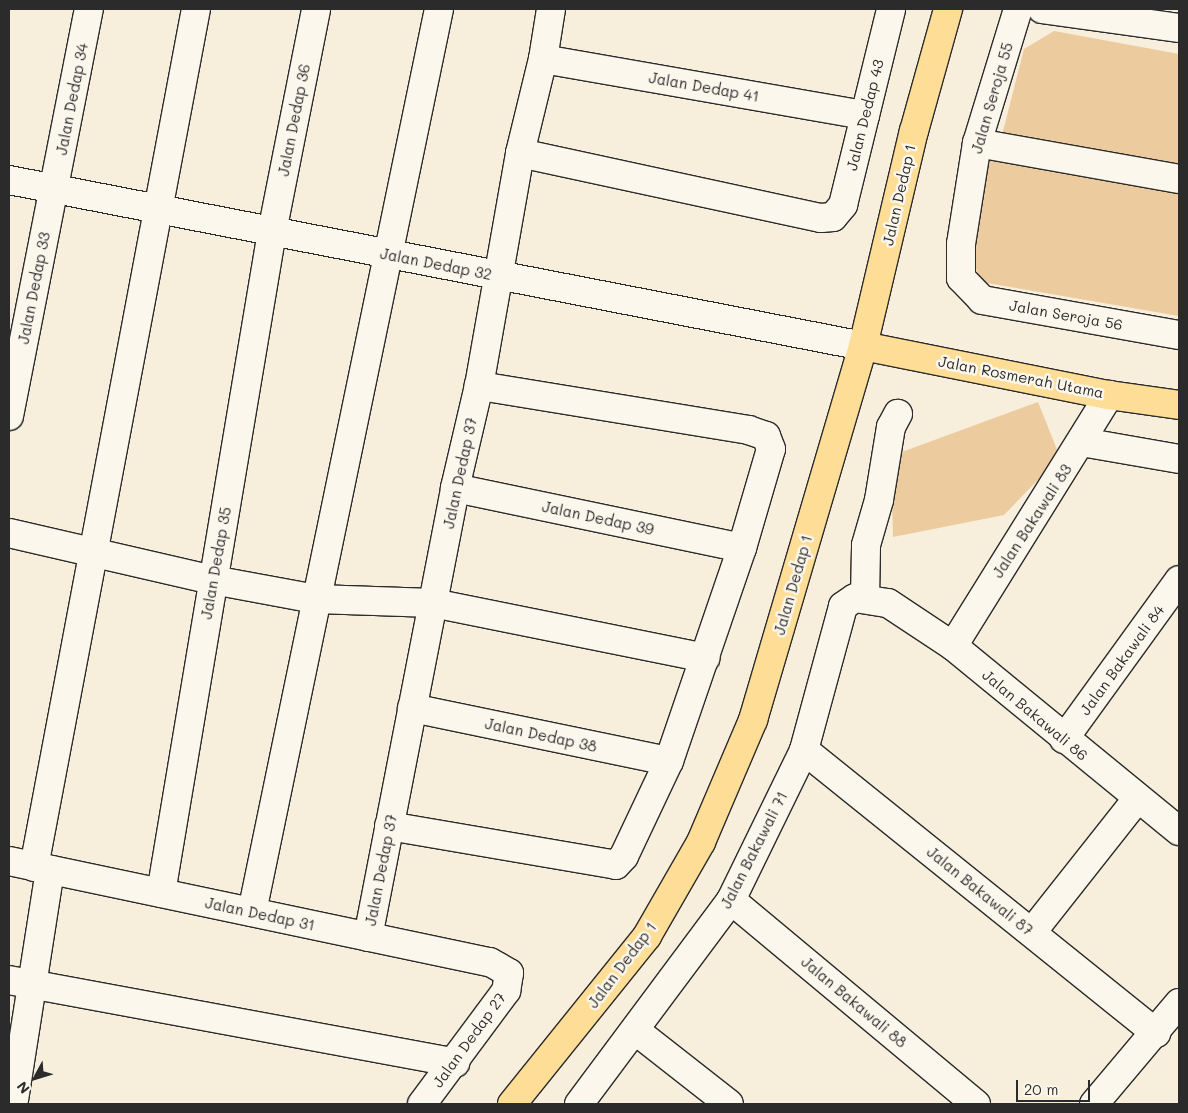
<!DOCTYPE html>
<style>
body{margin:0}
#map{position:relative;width:1188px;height:1113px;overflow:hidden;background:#f8eedc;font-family:Mali,sans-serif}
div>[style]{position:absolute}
.building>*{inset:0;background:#eccb9e}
.roads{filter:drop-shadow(1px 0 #2b2b2b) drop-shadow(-1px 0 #2b2b2b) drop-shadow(0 1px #2b2b2b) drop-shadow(0 -1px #2b2b2b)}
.minor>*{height:28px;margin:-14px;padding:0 14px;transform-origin:14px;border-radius:14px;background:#fbf7ec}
.major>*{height:28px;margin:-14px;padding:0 14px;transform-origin:14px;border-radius:14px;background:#fedd96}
span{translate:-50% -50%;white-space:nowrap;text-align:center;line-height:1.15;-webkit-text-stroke:5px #fbf7ec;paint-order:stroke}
.street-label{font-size:15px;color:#2b2b2b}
.frame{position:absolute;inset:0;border:10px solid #2b2b2b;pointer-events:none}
.north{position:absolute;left:10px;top:1053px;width:50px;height:50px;-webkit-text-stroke:4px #fbf7ec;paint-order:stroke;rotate:231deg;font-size:14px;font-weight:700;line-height:20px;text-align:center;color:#2b2b2b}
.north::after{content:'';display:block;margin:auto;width:18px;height:22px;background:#2b2b2b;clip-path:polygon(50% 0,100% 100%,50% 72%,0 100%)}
.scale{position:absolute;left:1016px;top:1080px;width:74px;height:22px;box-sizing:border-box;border:2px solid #2b2b2b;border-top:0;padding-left:6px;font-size:15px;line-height:18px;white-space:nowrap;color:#2b2b2b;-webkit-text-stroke:4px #fbf7ec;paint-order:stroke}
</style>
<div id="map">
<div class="building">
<i style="clip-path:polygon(1054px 31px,1179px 54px,1179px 173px,1000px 143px,1024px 49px)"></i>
<i style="clip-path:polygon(989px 158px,1179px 193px,1179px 316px,981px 282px,967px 244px)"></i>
<i style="clip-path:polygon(1038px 402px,1060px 457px,1004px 515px,893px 537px,891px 456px)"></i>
</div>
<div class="roads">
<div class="minor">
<i style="left:1018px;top:9px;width:140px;rotate:107deg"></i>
<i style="left:977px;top:143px;width:102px;rotate:99deg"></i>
<i style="left:961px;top:244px;width:34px;rotate:90deg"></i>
<i style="left:961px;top:278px;width:30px;rotate:46deg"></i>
<i style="left:982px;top:300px;width:200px;rotate:10.1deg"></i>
<i style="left:1042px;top:9px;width:138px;rotate:7.9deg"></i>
<i style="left:543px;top:59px;width:327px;rotate:9.9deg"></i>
<i style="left:977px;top:143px;width:205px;rotate:10.1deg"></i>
<i style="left:520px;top:153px;width:308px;rotate:12.2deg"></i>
<i style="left:821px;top:218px;width:12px;rotate:-5deg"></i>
<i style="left:833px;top:217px;width:16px;rotate:-50deg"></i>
<i style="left:843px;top:205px;width:202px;rotate:-76.2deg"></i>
<i style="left:9px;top:180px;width:870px;rotate:11deg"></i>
<i style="left:9px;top:416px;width:415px;rotate:-78.9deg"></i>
<i style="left:1082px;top:442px;width:98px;rotate:9.9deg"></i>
<i style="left:455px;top:488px;width:293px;rotate:11.8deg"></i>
<i style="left:9px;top:533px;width:209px;rotate:13deg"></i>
<i style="left:213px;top:580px;width:105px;rotate:10.5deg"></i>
<i style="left:316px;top:599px;width:117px;rotate:2deg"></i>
<i style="left:433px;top:603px;width:278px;rotate:11.4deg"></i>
<i style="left:865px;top:599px;width:54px;rotate:-88.9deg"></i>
<i style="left:866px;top:545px;width:47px;rotate:-73.9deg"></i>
<i style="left:879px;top:500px;width:74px;rotate:-80.7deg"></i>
<i style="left:891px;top:427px;width:15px;rotate:-62deg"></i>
<i style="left:953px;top:646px;width:296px;rotate:-58.1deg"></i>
<i style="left:412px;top:708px;width:262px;rotate:11.7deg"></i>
<i style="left:1064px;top:739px;width:196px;rotate:-54.1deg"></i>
<i style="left:804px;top:750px;width:452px;rotate:38.8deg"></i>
<i style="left:389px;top:826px;width:230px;rotate:9.7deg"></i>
<i style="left:616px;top:865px;width:12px;rotate:-48deg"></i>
<i style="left:624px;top:856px;width:105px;rotate:-64.7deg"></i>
<i style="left:669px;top:761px;width:225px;rotate:-71.1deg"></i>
<i style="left:742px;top:548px;width:103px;rotate:-73.7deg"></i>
<i style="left:771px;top:449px;width:14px;rotate:-111deg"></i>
<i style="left:766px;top:436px;width:18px;rotate:-161deg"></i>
<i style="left:749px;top:430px;width:274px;rotate:-170.7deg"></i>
<i style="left:9px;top:861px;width:491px;rotate:11.9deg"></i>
<i style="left:490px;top:962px;width:22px;rotate:30deg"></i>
<i style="left:509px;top:973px;width:18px;rotate:99deg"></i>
<i style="left:506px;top:991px;width:141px;rotate:126.6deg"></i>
<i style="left:34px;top:867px;width:873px;rotate:-79.31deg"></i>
<i style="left:161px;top:893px;width:670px;rotate:-80.47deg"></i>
<i style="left:272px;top:232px;width:227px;rotate:-78.8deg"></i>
<i style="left:731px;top:900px;width:319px;rotate:39.8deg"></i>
<i style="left:252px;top:912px;width:922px;rotate:-78.3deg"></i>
<i style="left:1032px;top:932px;width:169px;rotate:-51.7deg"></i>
<i style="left:368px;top:937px;width:457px;rotate:-79deg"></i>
<i style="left:455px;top:488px;width:105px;rotate:-76.8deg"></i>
<i style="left:479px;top:386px;width:237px;rotate:-80deg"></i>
<i style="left:520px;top:153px;width:97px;rotate:-76.3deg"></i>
<i style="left:543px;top:59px;width:51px;rotate:-80.9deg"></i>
<i style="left:9px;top:980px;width:454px;rotate:10.5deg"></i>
<i style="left:636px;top:1031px;width:118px;rotate:38.1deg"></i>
<i style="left:14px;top:1100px;width:233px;rotate:-81.1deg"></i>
<i style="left:579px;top:1104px;width:254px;rotate:-53.3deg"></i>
<i style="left:731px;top:900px;width:167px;rotate:-64deg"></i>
<i style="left:804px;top:750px;width:149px;rotate:-74.8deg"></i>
<i style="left:843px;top:606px;width:14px;rotate:-34deg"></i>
<i style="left:855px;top:598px;width:33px;rotate:9deg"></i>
<i style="left:888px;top:603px;width:78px;rotate:33.5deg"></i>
<i style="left:953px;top:646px;width:292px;rotate:39.3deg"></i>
<i style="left:1094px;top:1104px;width:132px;rotate:-49.9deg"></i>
</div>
<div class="major">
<i style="left:863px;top:346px;width:251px;rotate:11.3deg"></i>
<i style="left:1109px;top:395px;width:71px;rotate:8.1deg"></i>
<i style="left:512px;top:1104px;width:216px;rotate:-51.2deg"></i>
<i style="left:647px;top:936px;width:108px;rotate:-60.1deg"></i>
<i style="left:701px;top:842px;width:133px;rotate:-66.9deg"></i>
<i style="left:753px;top:720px;width:390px;rotate:-73.6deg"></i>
<i style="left:863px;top:346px;width:221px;rotate:-76.7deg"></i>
<i style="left:914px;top:131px;width:127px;rotate:-74.4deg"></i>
</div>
</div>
<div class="street-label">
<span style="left:704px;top:87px;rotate:10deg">Jalan Dedap 41</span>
<span style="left:992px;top:98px;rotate:-74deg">Jalan Seroja 55</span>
<span style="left:72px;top:99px;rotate:-79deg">Jalan Dedap 34</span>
<span style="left:865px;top:115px;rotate:-76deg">Jalan Dedap 43</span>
<span style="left:294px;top:120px;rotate:-79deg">Jalan Dedap 36</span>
<span style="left:899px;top:195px;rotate:-77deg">Jalan Dedap 1</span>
<span style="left:436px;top:264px;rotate:11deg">Jalan Dedap 32</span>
<span style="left:34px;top:288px;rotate:-79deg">Jalan Dedap 33</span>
<span style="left:1066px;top:315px;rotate:10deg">Jalan Seroja 56</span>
<span style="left:1021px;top:377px;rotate:11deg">Jalan Rosmerah Utama</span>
<span style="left:460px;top:473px;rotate:-78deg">Jalan Dedap 37</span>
<span style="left:598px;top:518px;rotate:12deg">Jalan Dedap 39</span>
<span style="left:1032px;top:521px;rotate:-57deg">Jalan Bakawali 83</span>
<span style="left:216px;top:563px;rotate:-80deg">Jalan Dedap 35</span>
<span style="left:793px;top:585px;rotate:-74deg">Jalan Dedap 1</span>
<span style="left:1122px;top:660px;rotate:-54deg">Jalan Bakawali 84</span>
<span style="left:1035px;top:715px;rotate:40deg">Jalan Bakawali 86</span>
<span style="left:541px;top:735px;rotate:12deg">Jalan Dedap 38</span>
<span style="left:754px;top:850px;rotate:-63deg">Jalan Bakawali 71</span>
<span style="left:381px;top:870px;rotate:-79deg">Jalan Dedap 37</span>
<span style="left:980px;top:891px;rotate:39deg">Jalan Bakawali 87</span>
<span style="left:260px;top:914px;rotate:12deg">Jalan Dedap 31</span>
<span style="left:622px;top:965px;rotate:-53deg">Jalan Dedap 1</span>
<span style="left:854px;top:1002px;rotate:40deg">Jalan Bakawali 88</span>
<span style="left:469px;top:1040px;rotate:-54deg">Jalan Dedap 27</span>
</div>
<div class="frame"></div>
<div class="north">N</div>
<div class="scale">20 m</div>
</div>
